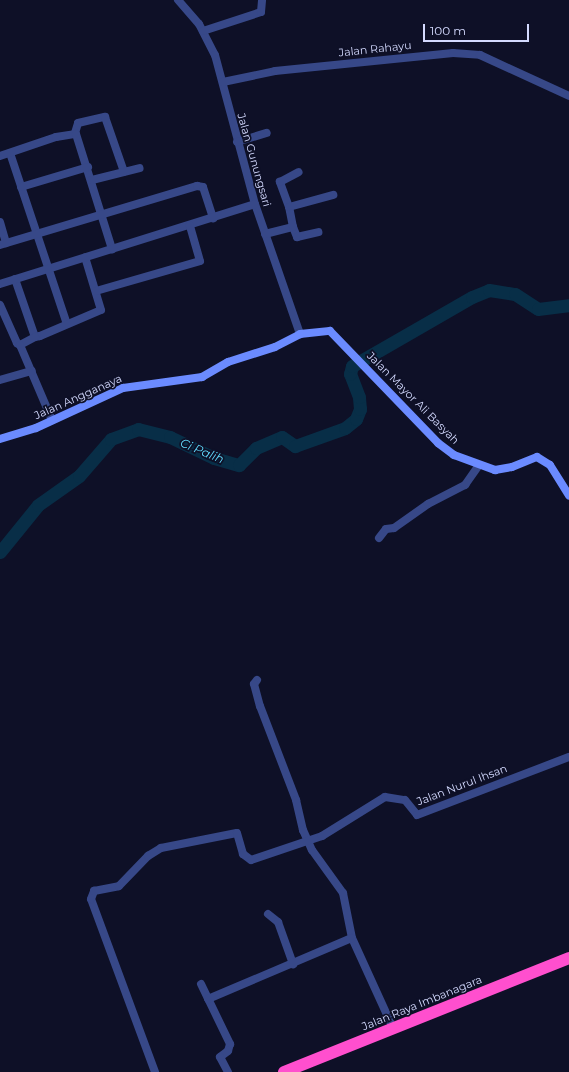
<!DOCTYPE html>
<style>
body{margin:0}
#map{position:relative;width:569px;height:1072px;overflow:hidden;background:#0e1027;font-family:Montserrat,sans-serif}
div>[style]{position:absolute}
.river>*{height:13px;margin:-6.5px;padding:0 6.5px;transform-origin:6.5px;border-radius:6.5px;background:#082e47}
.street>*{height:8px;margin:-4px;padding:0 4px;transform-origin:4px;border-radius:4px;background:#374888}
.secondary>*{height:8px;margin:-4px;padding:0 4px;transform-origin:4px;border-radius:4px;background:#6b8bff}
.highway>*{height:12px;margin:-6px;padding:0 6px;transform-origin:6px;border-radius:6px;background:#ff4fce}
span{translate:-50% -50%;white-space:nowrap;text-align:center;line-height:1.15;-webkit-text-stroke:3.5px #0e1027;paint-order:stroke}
.street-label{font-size:11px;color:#d4daff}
.water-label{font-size:12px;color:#62ddff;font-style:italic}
.scale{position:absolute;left:423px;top:24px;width:106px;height:18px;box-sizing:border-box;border:2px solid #d4daff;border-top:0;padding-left:5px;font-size:12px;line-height:14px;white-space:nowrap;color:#d4daff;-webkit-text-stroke:3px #0e1027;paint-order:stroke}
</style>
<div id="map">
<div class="river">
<i style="left:0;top:552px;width:60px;rotate:-51deg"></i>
<i style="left:38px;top:505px;width:50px;rotate:-35.3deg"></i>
<i style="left:79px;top:476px;width:49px;rotate:-49.1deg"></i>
<i style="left:111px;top:439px;width:29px;rotate:-20deg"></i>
<i style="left:138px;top:429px;width:33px;rotate:14deg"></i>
<i style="left:170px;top:437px;width:49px;rotate:25.5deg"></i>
<i style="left:214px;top:458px;width:26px;rotate:16deg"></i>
<i style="left:239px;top:465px;width:24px;rotate:-45deg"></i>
<i style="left:256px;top:448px;width:28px;rotate:-23deg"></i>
<i style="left:282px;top:437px;width:16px;rotate:35deg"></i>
<i style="left:295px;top:446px;width:53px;rotate:-19.8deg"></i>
<i style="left:345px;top:428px;width:14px;rotate:-39deg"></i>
<i style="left:356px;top:419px;width:11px;rotate:-68deg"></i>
<i style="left:360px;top:409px;width:12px;rotate:-95deg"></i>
<i style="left:359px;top:397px;width:25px;rotate:-111deg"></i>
<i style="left:350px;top:374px;width:8px;rotate:-76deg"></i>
<i style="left:352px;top:366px;width:138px;rotate:-29.9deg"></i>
<i style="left:472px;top:297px;width:18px;rotate:-22deg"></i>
<i style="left:489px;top:290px;width:26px;rotate:9deg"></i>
<i style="left:515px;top:294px;width:27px;rotate:33deg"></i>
<i style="left:538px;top:309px;width:31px;rotate:-7deg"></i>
</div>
<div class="street">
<i style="left:178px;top:0;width:32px;rotate:49deg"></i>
<i style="left:199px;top:24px;width:35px;rotate:63deg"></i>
<i style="left:215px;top:55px;width:154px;rotate:75deg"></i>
<i style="left:255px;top:204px;width:138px;rotate:70.9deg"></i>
<i style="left:203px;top:31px;width:61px;rotate:-18.1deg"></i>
<i style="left:261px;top:12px;width:12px;rotate:-85deg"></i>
<i style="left:223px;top:82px;width:53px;rotate:-11.9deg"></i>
<i style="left:275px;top:71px;width:179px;rotate:-5.8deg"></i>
<i style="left:453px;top:53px;width:27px;rotate:4deg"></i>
<i style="left:480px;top:55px;width:98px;rotate:24.7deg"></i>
<i style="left:75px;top:133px;width:10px;rotate:-73deg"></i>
<i style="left:78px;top:123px;width:28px;rotate:-13deg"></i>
<i style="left:105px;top:117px;width:58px;rotate:70.9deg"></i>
<i style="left:237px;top:142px;width:31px;rotate:-17deg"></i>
<i style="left:10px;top:153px;width:180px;rotate:71.6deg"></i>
<i style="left:0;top:156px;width:59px;rotate:-18.7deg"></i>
<i style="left:56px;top:137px;width:20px;rotate:-9deg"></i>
<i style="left:76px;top:134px;width:121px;rotate:72.6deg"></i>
<i style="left:92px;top:180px;width:49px;rotate:-14deg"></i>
<i style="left:21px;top:187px;width:70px;rotate:-16.6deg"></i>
<i style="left:289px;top:207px;width:27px;rotate:-110deg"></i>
<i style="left:280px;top:182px;width:21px;rotate:-28deg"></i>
<i style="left:0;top:222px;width:22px;rotate:74deg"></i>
<i style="left:293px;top:227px;width:11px;rotate:68deg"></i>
<i style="left:297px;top:237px;width:22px;rotate:-13deg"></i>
<i style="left:265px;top:234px;width:29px;rotate:-14deg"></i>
<i style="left:293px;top:227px;width:20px;rotate:-101deg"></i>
<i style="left:289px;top:207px;width:46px;rotate:-15.3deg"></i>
<i style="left:0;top:245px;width:206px;rotate:-16.7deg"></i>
<i style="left:197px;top:186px;width:6px;rotate:9deg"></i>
<i style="left:203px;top:187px;width:33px;rotate:72deg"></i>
<i style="left:15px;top:279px;width:61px;rotate:71deg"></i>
<i style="left:35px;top:337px;width:5px;rotate:-11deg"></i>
<i style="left:40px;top:336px;width:66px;rotate:-23.1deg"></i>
<i style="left:101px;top:310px;width:55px;rotate:-106.8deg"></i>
<i style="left:0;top:284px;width:267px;rotate:-17.4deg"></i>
<i style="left:96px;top:291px;width:108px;rotate:-16.1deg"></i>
<i style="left:200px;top:261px;width:37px;rotate:-106deg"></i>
<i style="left:0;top:305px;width:42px;rotate:65.9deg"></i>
<i style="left:17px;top:343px;width:4px;rotate:34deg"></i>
<i style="left:20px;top:345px;width:17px;rotate:-28deg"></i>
<i style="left:20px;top:345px;width:82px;rotate:66.9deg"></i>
<i style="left:0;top:380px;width:33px;rotate:-16deg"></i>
<i style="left:379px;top:538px;width:11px;rotate:-52deg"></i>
<i style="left:386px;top:529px;width:8px;rotate:-7deg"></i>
<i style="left:394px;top:528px;width:42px;rotate:-35.2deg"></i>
<i style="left:428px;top:504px;width:42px;rotate:-27.2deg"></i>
<i style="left:465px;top:485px;width:24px;rotate:-55deg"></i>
<i style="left:257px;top:680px;width:5px;rotate:127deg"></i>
<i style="left:254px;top:684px;width:23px;rotate:75deg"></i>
<i style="left:260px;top:706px;width:101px;rotate:69deg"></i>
<i style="left:296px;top:800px;width:31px;rotate:77deg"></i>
<i style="left:303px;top:830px;width:22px;rotate:66deg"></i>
<i style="left:312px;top:850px;width:53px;rotate:54.2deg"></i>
<i style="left:343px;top:893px;width:46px;rotate:78.7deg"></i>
<i style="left:352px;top:938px;width:99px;rotate:65.5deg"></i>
<i style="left:268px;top:914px;width:13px;rotate:39deg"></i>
<i style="left:278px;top:922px;width:45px;rotate:70.3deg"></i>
<i style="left:201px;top:984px;width:67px;rotate:64.2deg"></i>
<i style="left:230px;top:1044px;width:7px;rotate:106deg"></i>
<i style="left:228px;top:1051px;width:10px;rotate:143deg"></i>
<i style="left:220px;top:1057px;width:17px;rotate:62deg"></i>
<i style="left:208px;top:999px;width:156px;rotate:-23deg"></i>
<i style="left:155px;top:1072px;width:184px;rotate:-110.3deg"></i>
<i style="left:91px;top:899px;width:9px;rotate:-69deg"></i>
<i style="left:94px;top:891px;width:25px;rotate:-11deg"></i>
<i style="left:119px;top:886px;width:42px;rotate:-46deg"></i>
<i style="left:148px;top:856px;width:15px;rotate:-32deg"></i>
<i style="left:161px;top:848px;width:77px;rotate:-11.2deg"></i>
<i style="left:237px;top:833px;width:22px;rotate:74deg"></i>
<i style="left:243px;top:854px;width:10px;rotate:37deg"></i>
<i style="left:251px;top:860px;width:75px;rotate:-18.7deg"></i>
<i style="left:322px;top:836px;width:74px;rotate:-31.8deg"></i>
<i style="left:385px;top:797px;width:20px;rotate:9deg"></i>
<i style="left:405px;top:800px;width:19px;rotate:51deg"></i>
<i style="left:417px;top:815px;width:163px;rotate:-20.9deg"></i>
</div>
<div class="secondary">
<i style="left:0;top:439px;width:38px;rotate:-17deg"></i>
<i style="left:36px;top:428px;width:96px;rotate:-24.7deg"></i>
<i style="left:123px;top:388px;width:80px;rotate:-7.9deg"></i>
<i style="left:202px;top:377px;width:30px;rotate:-30deg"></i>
<i style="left:228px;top:362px;width:49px;rotate:-17.7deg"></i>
<i style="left:275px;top:347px;width:28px;rotate:-27deg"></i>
<i style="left:300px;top:334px;width:30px;rotate:-6deg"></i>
<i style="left:330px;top:331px;width:156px;rotate:46deg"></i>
<i style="left:438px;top:443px;width:20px;rotate:37deg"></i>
<i style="left:454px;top:455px;width:44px;rotate:20.1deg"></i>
<i style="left:495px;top:470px;width:17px;rotate:-10deg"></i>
<i style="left:512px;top:467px;width:27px;rotate:-22deg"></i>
<i style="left:537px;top:457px;width:15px;rotate:32deg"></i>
<i style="left:550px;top:465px;width:36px;rotate:58deg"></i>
</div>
<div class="highway">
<i style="left:284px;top:1072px;width:307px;rotate:-21.8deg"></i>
</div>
<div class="street-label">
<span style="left:375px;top:49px;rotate:-6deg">Jalan Rahayu</span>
<span style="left:254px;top:160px;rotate:74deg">Jalan Gunungsari</span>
<span style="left:78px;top:397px;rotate:-24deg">Jalan Angganaya</span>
<span style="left:413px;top:398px;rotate:45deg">Jalan Mayor Ali Basyah</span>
<span style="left:462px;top:785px;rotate:-21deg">Jalan Nurul Ihsan</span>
<span style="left:422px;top:1003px;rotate:-22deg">Jalan Raya Imbanagara</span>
</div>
<div class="water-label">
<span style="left:202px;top:451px;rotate:23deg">Ci Palih</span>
</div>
<div class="scale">100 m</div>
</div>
